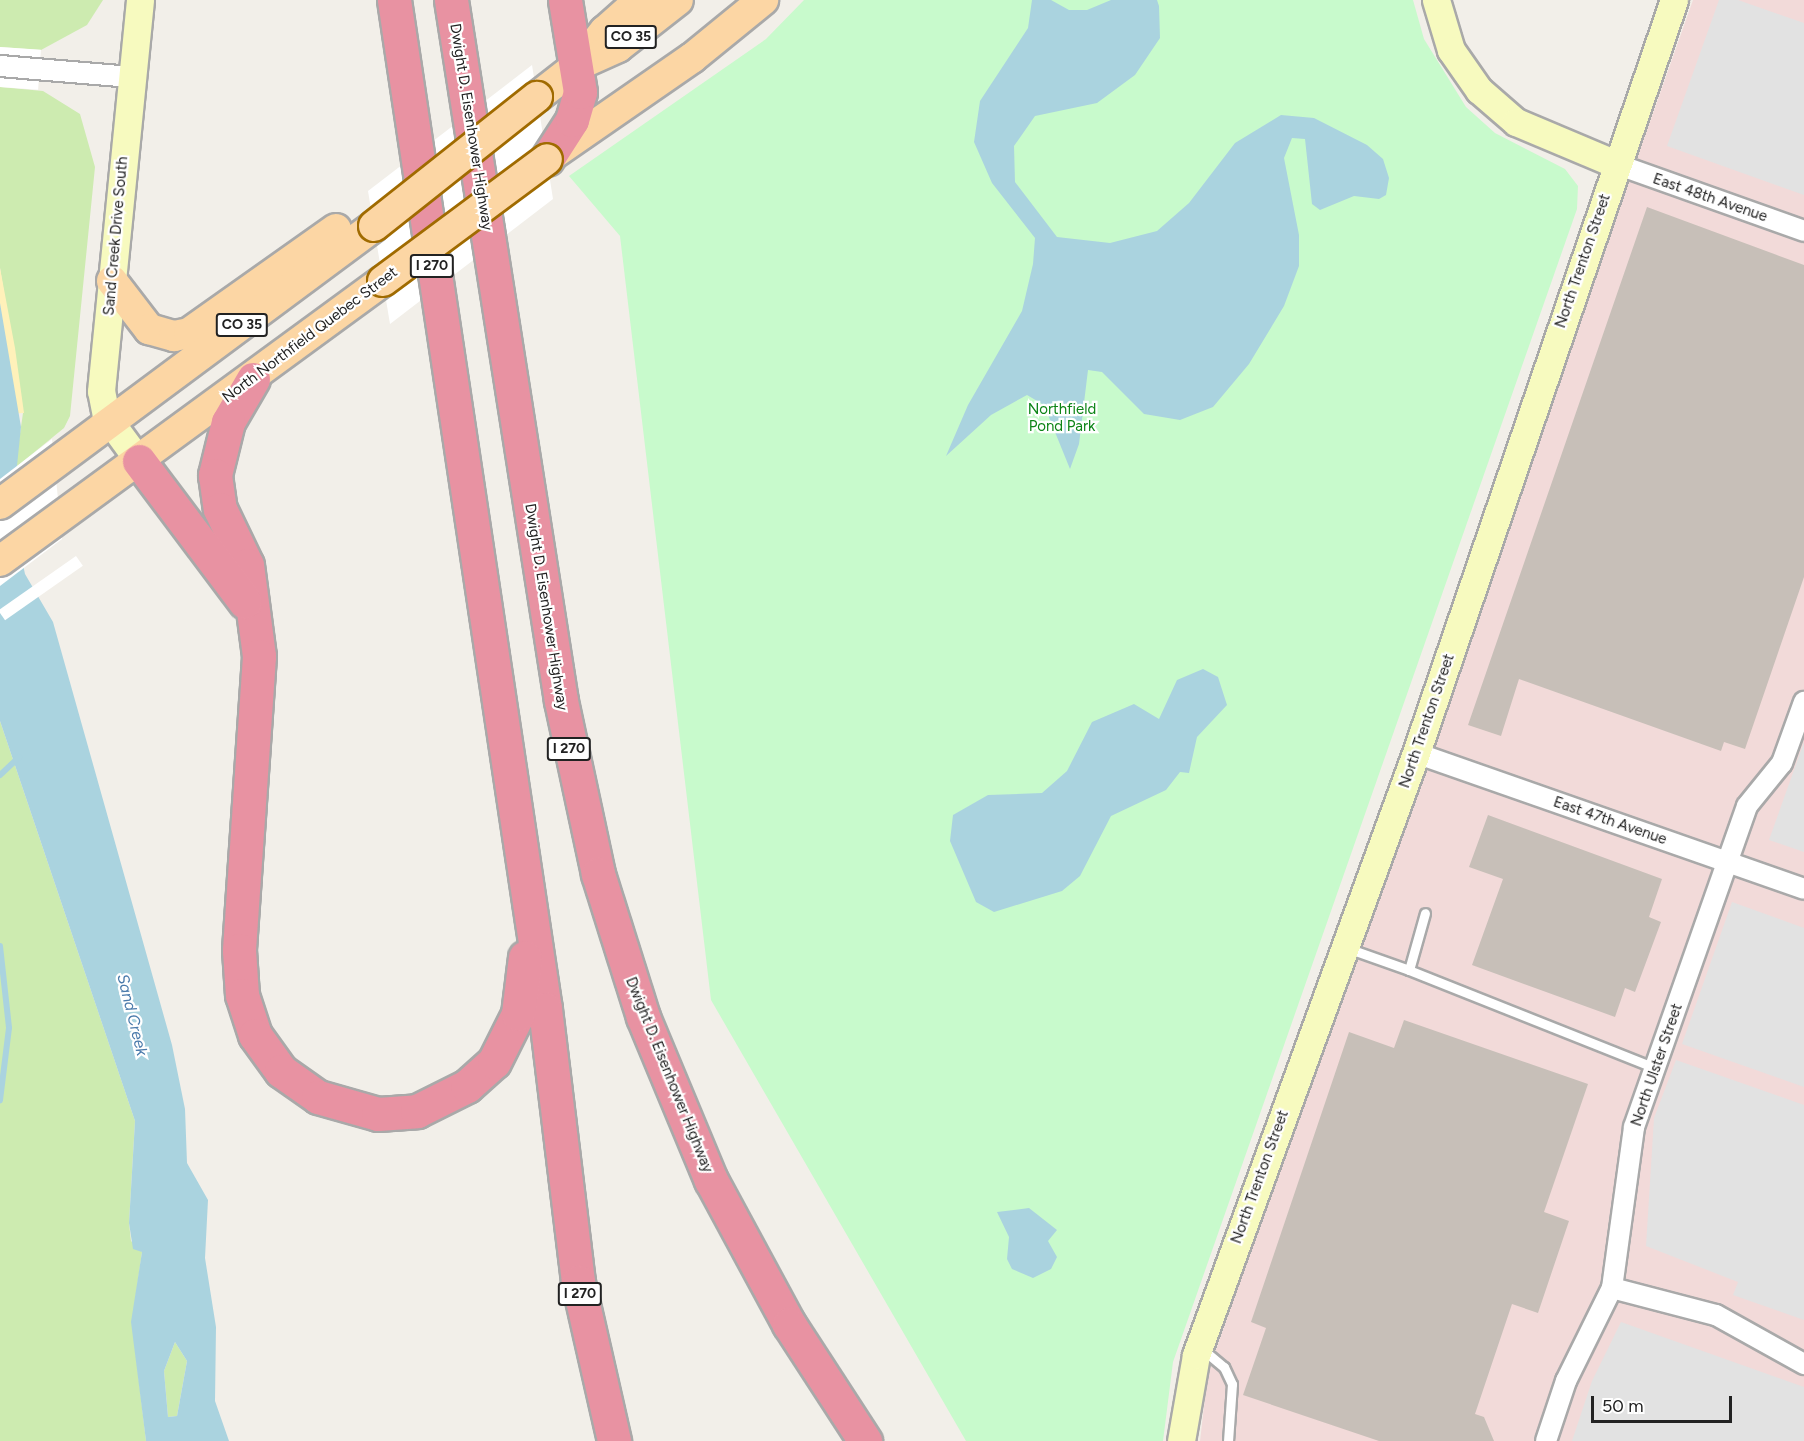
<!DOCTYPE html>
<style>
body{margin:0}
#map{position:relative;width:1804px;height:1441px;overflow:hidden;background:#f2efe9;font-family:Figtree,sans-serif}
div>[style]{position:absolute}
.commercial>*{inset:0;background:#f2dad9}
.grass>*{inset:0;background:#cdebb0}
.sand>*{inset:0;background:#fff1ba}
.park>*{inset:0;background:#c8facc}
.parking>*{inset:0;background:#e2e2e2}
.water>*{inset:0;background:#aad3df}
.pier>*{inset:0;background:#fff;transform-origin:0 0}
.stream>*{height:6px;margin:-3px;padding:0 3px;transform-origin:3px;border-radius:3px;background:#aad3df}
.building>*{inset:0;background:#c7bfb8}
.roads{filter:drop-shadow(2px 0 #a9a9a9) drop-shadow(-2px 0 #a9a9a9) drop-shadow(0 2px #a9a9a9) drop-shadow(0 -2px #a9a9a9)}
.lane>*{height:9px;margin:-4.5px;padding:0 4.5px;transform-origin:4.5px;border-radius:4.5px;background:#fff}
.street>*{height:20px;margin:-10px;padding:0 10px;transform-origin:10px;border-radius:10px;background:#fff}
.secondary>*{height:27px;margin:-13.5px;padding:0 13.5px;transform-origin:13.5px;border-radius:13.5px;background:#f7fabf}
.primary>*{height:30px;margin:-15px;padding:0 15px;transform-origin:15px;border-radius:15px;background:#fcd6a4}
.highway>*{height:33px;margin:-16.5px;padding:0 16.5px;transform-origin:16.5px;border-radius:16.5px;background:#e892a2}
.bridges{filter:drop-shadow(2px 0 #a06b00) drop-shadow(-2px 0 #a06b00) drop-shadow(0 2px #a06b00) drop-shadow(0 -2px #a06b00)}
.primary-bridge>*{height:30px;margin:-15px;padding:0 15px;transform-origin:15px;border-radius:15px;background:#fcd6a4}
span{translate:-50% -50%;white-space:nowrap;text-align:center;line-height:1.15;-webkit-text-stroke:4.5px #fff;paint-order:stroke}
.shield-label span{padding:2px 4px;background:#fff;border:2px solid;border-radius:4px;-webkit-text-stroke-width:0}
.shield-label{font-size:14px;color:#222;font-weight:700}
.street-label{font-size:15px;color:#222}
.park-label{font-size:15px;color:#0c8416}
.water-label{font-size:16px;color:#4a7aab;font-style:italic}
.scale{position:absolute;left:1591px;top:1396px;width:141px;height:27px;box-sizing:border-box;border:3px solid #222;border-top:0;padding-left:8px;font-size:18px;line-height:21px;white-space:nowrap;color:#222;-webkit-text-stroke:4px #fff;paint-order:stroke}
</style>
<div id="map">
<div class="commercial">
<i style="clip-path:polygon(1693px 0,1804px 0,1804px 1441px,1200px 1441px,1208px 1372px)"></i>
</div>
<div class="grass">
<i style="clip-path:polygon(0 0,103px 0,87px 25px,41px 50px,0 47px)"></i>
<i style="clip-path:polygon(0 87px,43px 91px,80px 114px,95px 167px,70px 416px,64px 428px,15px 468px,23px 413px,0 268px)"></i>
<i style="clip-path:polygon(0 721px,135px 1121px,129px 1223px,131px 1241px,142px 1252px,132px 1322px,146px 1441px,0 1441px)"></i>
<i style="clip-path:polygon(175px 1342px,187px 1361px,177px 1416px,168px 1417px,164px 1371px)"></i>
</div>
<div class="sand">
<i style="clip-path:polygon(0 268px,15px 348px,24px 413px,0 414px)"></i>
</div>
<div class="park">
<i style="clip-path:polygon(804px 0,1413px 0,1424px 39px,1466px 107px,1495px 133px,1565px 169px,1578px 186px,1577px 209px,1173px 1362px,1163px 1441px,966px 1441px,711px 1000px,620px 236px,569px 176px,766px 39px)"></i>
</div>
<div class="parking">
<i style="clip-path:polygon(1719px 0,1738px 0,1804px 23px,1804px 195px,1667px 146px)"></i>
<i style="clip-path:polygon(1804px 742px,1804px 852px,1769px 840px)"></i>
<i style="clip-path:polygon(1732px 902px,1804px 928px,1804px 1087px,1682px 1044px)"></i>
<i style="clip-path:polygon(1676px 1060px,1804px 1105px,1804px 1320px,1733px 1295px,1738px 1282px,1646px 1246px,1654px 1118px)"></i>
<i style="clip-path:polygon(1621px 1322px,1804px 1387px,1804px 1441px,1572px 1441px,1592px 1381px)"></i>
</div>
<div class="water">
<i style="clip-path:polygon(1032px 0,1051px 0,1069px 10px,1087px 10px,1111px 0,1157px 0,1159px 6px,1160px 38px,1135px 75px,1097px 103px,1035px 116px,1014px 146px,1015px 182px,1057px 237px,1110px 243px,1157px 231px,1189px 203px,1235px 143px,1281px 115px,1314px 118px,1367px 145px,1383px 159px,1389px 178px,1386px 195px,1379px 199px,1354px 196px,1320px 210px,1312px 204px,1305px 139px,1292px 138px,1284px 158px,1299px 235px,1299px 266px,1284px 306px,1249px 364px,1213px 407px,1180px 420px,1144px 414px,1102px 372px,1088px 370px,1079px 444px,1070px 469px,1044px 405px,1027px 395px,991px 415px,946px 456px,968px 405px,1022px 311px,1033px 264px,1035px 238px,992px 183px,974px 142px,980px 101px,1028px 28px)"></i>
<i style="clip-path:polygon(evenodd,0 303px,21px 427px,12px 514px,25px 574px,53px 622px,172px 1045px,185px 1109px,187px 1163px,208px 1200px,205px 1258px,216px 1327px,215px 1401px,229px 1441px,146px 1441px,131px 1322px,142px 1252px,133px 1249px,129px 1223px,135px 1121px,0 721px,0 303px,175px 1342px,187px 1361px,177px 1416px,168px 1417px,164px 1371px,175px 1342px)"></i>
<i style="clip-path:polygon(1203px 669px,1218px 677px,1227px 705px,1197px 737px,1189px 773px,1180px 772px,1166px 790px,1111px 816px,1080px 876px,1062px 891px,994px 912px,976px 902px,950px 841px,953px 815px,988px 795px,1042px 793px,1067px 771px,1092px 722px,1134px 704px,1159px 719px,1177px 680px)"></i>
<i style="clip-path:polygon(1029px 1208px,1057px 1230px,1048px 1241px,1057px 1257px,1051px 1269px,1033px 1278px,1012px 1269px,1007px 1259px,1009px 1237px,997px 1212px)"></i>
</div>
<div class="pier">
<i style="left:0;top:47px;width:41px;height:40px;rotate:4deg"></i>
<i style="clip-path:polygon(532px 65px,553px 199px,390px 324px,368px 191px)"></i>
<i style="clip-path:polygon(52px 439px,62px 539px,0 586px,0 479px)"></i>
<i style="left:76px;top:556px;width:12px;height:95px;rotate:55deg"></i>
</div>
<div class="stream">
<i style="left:0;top:775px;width:26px;rotate:-43deg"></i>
<i style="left:0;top:946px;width:82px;rotate:83.7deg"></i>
<i style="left:9px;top:1028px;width:73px;rotate:97.1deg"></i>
</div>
<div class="building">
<i style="clip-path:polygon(1647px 207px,1804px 265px,1804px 577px,1745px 749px,1724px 742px,1721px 751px,1519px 679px,1501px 736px,1468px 725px)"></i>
<i style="clip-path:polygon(1488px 815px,1662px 879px,1649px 917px,1661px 922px,1635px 992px,1625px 988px,1615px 1017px,1472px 965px,1503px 879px,1469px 867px)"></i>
<i style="clip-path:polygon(1404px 1020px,1588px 1084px,1544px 1212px,1569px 1221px,1538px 1313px,1512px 1304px,1475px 1414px,1484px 1417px,1494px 1441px,1379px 1441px,1243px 1395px,1266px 1328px,1251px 1322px,1349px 1032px,1394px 1048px)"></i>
</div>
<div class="roads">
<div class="lane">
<i style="left:1347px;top:948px;width:66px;rotate:19.5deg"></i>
<i style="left:1409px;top:970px;width:59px;rotate:-74.3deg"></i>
<i style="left:1409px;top:970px;width:265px;rotate:21.7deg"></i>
<i style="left:1201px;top:1348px;width:30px;rotate:40deg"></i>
<i style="left:1224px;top:1367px;width:19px;rotate:65deg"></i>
<i style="left:1232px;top:1384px;width:57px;rotate:94deg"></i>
</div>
<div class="street">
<i style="left:0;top:66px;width:131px;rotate:4.8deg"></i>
<i style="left:1616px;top:164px;width:200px;rotate:19.6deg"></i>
<i style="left:1416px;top:753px;width:411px;rotate:19.3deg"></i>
<i style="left:1612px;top:1288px;width:107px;rotate:14.6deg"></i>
<i style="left:1716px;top:1315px;width:101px;rotate:29.1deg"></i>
<i style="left:1546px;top:1441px;width:63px;rotate:-71.6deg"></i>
<i style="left:1566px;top:1381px;width:104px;rotate:-63.7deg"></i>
<i style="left:1612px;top:1288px;width:162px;rotate:-82.2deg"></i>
<i style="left:1634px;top:1127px;width:340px;rotate:-70.6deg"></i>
<i style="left:1747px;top:806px;width:55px;rotate:-50.9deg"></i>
<i style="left:1782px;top:763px;width:65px;rotate:-70.2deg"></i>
</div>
<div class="secondary">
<i style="left:1436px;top:0;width:52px;rotate:73.3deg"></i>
<i style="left:1451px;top:50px;width:49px;rotate:55deg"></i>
<i style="left:1479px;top:90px;width:49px;rotate:40.9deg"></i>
<i style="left:1516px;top:122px;width:108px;rotate:22.8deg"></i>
<i style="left:139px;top:461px;width:56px;rotate:-126.3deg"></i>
<i style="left:106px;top:416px;width:25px;rotate:-101deg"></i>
<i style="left:101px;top:391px;width:393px;rotate:-84.3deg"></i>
<i style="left:1181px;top:1441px;width:87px;rotate:-80.1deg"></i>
<i style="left:1196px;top:1355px;width:641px;rotate:-69.93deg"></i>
<i style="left:1416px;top:753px;width:796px;rotate:-71.09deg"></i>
</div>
<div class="primary">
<i style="left:582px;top:60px;width:37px;rotate:-52deg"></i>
<i style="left:605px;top:31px;width:47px;rotate:-41.5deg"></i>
<i style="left:537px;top:97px;width:52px;rotate:-38deg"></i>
<i style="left:578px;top:65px;width:44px;rotate:-24.2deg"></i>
<i style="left:618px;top:47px;width:76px;rotate:-38.1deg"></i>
<i style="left:549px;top:157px;width:174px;rotate:-34.7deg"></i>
<i style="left:692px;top:58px;width:92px;rotate:-39.2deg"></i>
<i style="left:112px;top:281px;width:61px;rotate:52.4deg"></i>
<i style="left:149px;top:329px;width:26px;rotate:16deg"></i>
<i style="left:174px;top:336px;width:15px;rotate:-11deg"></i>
<i style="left:189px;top:333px;width:180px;rotate:-35.3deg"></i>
<i style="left:0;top:504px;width:466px;rotate:-36.6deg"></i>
<i style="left:0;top:561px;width:474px;rotate:-36.2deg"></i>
</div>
<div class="highway">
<i style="left:394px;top:0;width:1020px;rotate:81.49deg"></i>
<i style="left:545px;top:1009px;width:275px;rotate:83.1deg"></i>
<i style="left:578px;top:1282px;width:163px;rotate:77.2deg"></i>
<i style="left:451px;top:0;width:710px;rotate:81.08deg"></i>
<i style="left:561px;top:701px;width:177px;rotate:77.9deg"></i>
<i style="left:598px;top:874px;width:150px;rotate:72.5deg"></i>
<i style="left:643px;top:1017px;width:177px;rotate:67.4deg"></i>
<i style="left:711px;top:1180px;width:164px;rotate:61.6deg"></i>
<i style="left:789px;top:1324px;width:140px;rotate:57deg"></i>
<i style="left:547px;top:159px;width:46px;rotate:-57.3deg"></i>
<i style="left:572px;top:120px;width:29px;rotate:-74deg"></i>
<i style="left:580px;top:92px;width:93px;rotate:-99.3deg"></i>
<i style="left:253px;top:379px;width:50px;rotate:120.2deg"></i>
<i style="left:228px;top:422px;width:55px;rotate:103.8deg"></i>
<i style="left:215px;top:475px;width:34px;rotate:82deg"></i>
<i style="left:220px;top:509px;width:62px;rotate:64.3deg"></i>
<i style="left:247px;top:565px;width:92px;rotate:82.5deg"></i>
<i style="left:259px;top:656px;width:295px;rotate:93.9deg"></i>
<i style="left:239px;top:950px;width:45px;rotate:86.2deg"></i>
<i style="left:242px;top:995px;width:42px;rotate:72deg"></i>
<i style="left:255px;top:1035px;width:44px;rotate:54.2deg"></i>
<i style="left:281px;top:1071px;width:45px;rotate:35.1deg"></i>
<i style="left:318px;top:1097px;width:62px;rotate:15.8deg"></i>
<i style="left:378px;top:1114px;width:39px;rotate:-4deg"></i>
<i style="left:417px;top:1111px;width:56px;rotate:-26.6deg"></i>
<i style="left:467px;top:1086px;width:36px;rotate:-42deg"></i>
<i style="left:494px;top:1062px;width:54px;rotate:-63.4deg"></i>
<i style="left:518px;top:1014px;width:57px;rotate:-83deg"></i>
<i style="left:139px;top:461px;width:176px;rotate:53.1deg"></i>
</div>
</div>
<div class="bridges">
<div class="primary-bridge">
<i style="left:374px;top:226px;width:208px;rotate:-38.4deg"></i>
<i style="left:383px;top:281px;width:204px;rotate:-36.6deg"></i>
</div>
</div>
<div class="shield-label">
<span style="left:631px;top:37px">CO 35</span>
<span style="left:432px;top:266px">I 270</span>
<span style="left:242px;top:325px">CO 35</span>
<span style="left:569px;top:749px">I 270</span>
<span style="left:580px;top:1294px">I 270</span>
</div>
<div class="street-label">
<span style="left:471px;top:127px;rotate:81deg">Dwight D. Eisenhower Highway</span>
<span style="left:1710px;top:198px;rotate:19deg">East 48th Avenue</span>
<span style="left:116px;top:236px;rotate:-85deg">Sand Creek Drive South</span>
<span style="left:1583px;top:261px;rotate:-71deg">North Trenton Street</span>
<span style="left:310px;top:335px;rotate:-37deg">North Northfield Quebec Street</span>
<span style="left:546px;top:607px;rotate:81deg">Dwight D. Eisenhower Highway</span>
<span style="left:1427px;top:721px;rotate:-71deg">North Trenton Street</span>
<span style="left:1610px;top:821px;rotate:19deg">East 47th Avenue</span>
<span style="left:1657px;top:1065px;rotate:-71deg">North Ulster Street</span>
<span style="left:669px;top:1075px;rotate:68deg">Dwight D. Eisenhower Highway</span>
<span style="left:1260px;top:1177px;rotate:-70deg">North Trenton Street</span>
</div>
<div class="park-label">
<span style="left:1062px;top:418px">Northfield<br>Pond Park</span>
</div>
<div class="water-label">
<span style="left:132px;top:1015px;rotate:76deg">Sand Creek</span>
</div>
<div class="scale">50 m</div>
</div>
